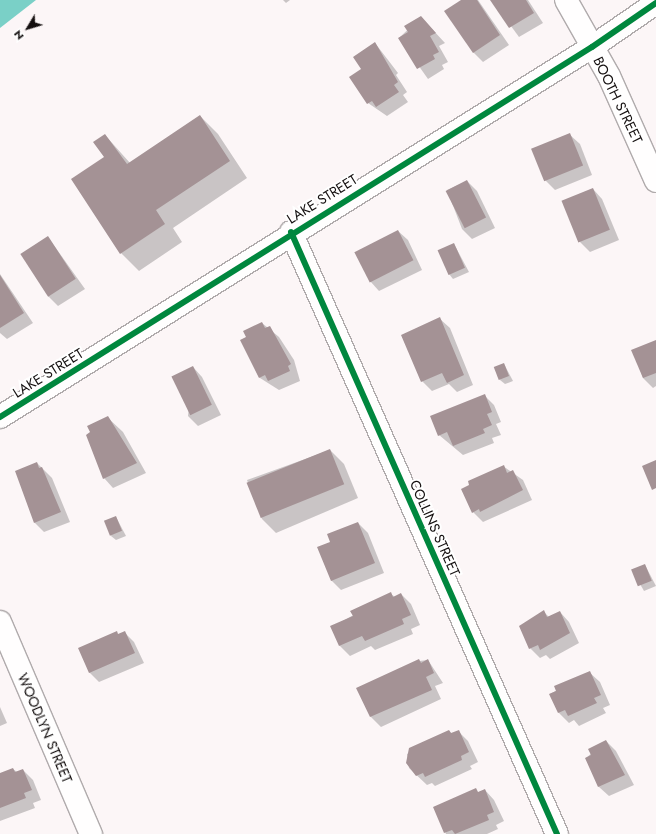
<!DOCTYPE html>
<style>
body{margin:0}
#map{position:relative;width:656px;height:834px;overflow:hidden;background:#fcf6f7;font-family:Jost,sans-serif}
div>[style]{position:absolute}
.water>*{inset:0;background:#7ad0c7}
.shadow>*{inset:0;background:#0003}
.building>*{inset:0;background:#a49295;transform-origin:0 0}
.roads{filter:drop-shadow(1px 0 #b0abac) drop-shadow(-1px 0 #b0abac) drop-shadow(0 1px #b0abac) drop-shadow(0 -1px #b0abac)}
.minor>*{height:22px;margin:-11px;padding:0 11px;transform-origin:11px;border-radius:11px;background:#fffefe}
.tertiary>*{height:22px;margin:-11px;padding:0 11px;transform-origin:11px;border-radius:11px;background:#fffefe}
.cycleway>*{height:6px;margin:-3px;padding:0 3px;transform-origin:3px;border-radius:3px;background:#00873e}
span{translate:-50% -50%;white-space:nowrap;text-align:center;line-height:1.15;-webkit-text-stroke:4px #fff;paint-order:stroke}
.street-label{font-size:14px;color:#140f0f}
.north{position:absolute;left:8px;top:8px;width:40px;height:40px;-webkit-text-stroke:3px #fff;paint-order:stroke;rotate:232deg;font-size:11px;font-weight:700;line-height:16px;text-align:center;color:#140f0f}
.north::after{content:'';display:block;margin:auto;width:14px;height:18px;background:#140f0f;clip-path:polygon(50% 0,100% 100%,50% 72%,0 100%)}
</style>
<div id="map">
<div class="water">
<i style="clip-path:polygon(0 0,36px 0,0 28px)"></i>
</div>
<div class="shadow">
<i style="clip-path:polygon(283px 0,290px 0,286px 3px)"></i>
<i style="clip-path:polygon(462px 0,478px 0,509px 45px,483px 62px,473px 52px)"></i>
<i style="clip-path:polygon(492px 0,528px 0,543px 23px,519px 37px)"></i>
<i style="clip-path:polygon(421px 17px,445px 43px,439px 46px,448px 62px,442px 65px,444px 69px,428px 79px,399px 38px)"></i>
<i style="clip-path:polygon(375px 43px,398px 73px,396px 75px,407px 92px,403px 95px,408px 102px,387px 116px,368px 103px,363px 69px)"></i>
<i style="clip-path:polygon(200px 116px,218px 134px,247px 178px,173px 228px,182px 242px,139px 271px,121px 253px,72px 179px,105px 158px,105px 135px,130px 163px)"></i>
<i style="clip-path:polygon(570px 135px,580px 144px,592px 175px,555px 190px,545px 180px)"></i>
<i style="clip-path:polygon(467px 181px,477px 191px,495px 228px,472px 239px,462px 229px,447px 190px)"></i>
<i style="clip-path:polygon(593px 189px,602px 199px,619px 240px,590px 252px,580px 242px)"></i>
<i style="clip-path:polygon(398px 231px,408px 240px,422px 270px,379px 291px,370px 281px)"></i>
<i style="clip-path:polygon(48px 237px,85px 289px,58px 306px,48px 296px)"></i>
<i style="clip-path:polygon(454px 244px,469px 272px,453px 279px,449px 274px)"></i>
<i style="clip-path:polygon(0 274px,33px 323px,7px 339px,0 333px)"></i>
<i style="clip-path:polygon(440px 319px,450px 328px,473px 385px,457px 392px,449px 384px,432px 391px,422px 381px,402px 336px)"></i>
<i style="clip-path:polygon(262px 323px,279px 337px,294px 360px,300px 381px,279px 390px,260px 378px,247px 338px)"></i>
<i style="clip-path:polygon(656px 341px,656px 386px,653px 388px,643px 378px,633px 350px)"></i>
<i style="clip-path:polygon(504px 364px,513px 381px,505px 384px,500px 380px)"></i>
<i style="clip-path:polygon(193px 367px,202px 377px,221px 415px,198px 426px,188px 416px)"></i>
<i style="clip-path:polygon(484px 395px,494px 405px,501px 422px,496px 424px,501px 435px,492px 438px,494px 443px,463px 455px,439px 435px)"></i>
<i style="clip-path:polygon(108px 418px,123px 432px,146px 473px,113px 488px,104px 478px)"></i>
<i style="clip-path:polygon(330px 450px,344px 464px,358px 498px,276px 533px,262px 519px,247px 480px)"></i>
<i style="clip-path:polygon(37px 463px,52px 478px,70px 522px,44px 532px,35px 523px)"></i>
<i style="clip-path:polygon(503px 466px,523px 480px,532px 500px,483px 522px,473px 512px)"></i>
<i style="clip-path:polygon(116px 517px,126px 536px,116px 540px,111px 536px)"></i>
<i style="clip-path:polygon(358px 523px,368px 533px,384px 573px,341px 590px,331px 580px,331px 543px)"></i>
<i style="clip-path:polygon(645px 565px,656px 586px,644px 591px,632px 570px)"></i>
<i style="clip-path:polygon(391px 594px,395px 597px,401px 594px,411px 604px,420px 625px,411px 629px,413px 634px,375px 650px,371px 646px,350px 656px,340px 646px,332px 627px)"></i>
<i style="clip-path:polygon(544px 612px,549px 617px,560px 612px,569px 622px,579px 643px,550px 659px,546px 655px,540px 658px,530px 648px)"></i>
<i style="clip-path:polygon(124px 632px,134px 642px,144px 663px,99px 682px,89px 672px)"></i>
<i style="clip-path:polygon(428px 660px,443px 683px,435px 686px,441px 699px,381px 727px,371px 717px,358px 688px,419px 661px)"></i>
<i style="clip-path:polygon(590px 673px,600px 682px,610px 705px,603px 708px,606px 713px,579px 726px,574px 720px,569px 723px,559px 713px,550px 694px)"></i>
<i style="clip-path:polygon(0 707px,7px 723px,0 726px)"></i>
<i style="clip-path:polygon(449px 731px,452px 734px,458px 731px,468px 741px,478px 762px,470px 766px,472px 769px,435px 786px,432px 783px,427px 785px,409px 768px,407px 754px)"></i>
<i style="clip-path:polygon(606px 741px,616px 751px,634px 785px,609px 796px,599px 787px,586px 758px)"></i>
<i style="clip-path:polygon(13px 769px,17px 772px,23px 770px,33px 780px,41px 800px,33px 803px,35px 808px,0 821px,0 774px)"></i>
<i style="clip-path:polygon(485px 790px,494px 800px,504px 821px,496px 825px,498px 829px,487px 834px,446px 834px,434px 807px)"></i>
</div>
<div class="building">
<i style="clip-path:polygon(461px 0,477px 0,500px 35px,473px 53px,444px 11px)"></i>
<i style="clip-path:polygon(490px 0,526px 0,534px 13px,509px 28px)"></i>
<i style="clip-path:polygon(421px 16px,436px 33px,430px 36px,439px 52px,433px 55px,435px 59px,417px 69px,398px 38px,408px 32px,404px 26px)"></i>
<i style="clip-path:polygon(375px 42px,398px 82px,394px 85px,399px 92px,376px 107px,372px 101px,367px 104px,349px 77px,361px 69px,353px 57px)"></i>
<i style="clip-path:polygon(200px 115px,230px 161px,156px 210px,165px 224px,120px 254px,71px 179px,104px 157px,93px 142px,105px 134px,127px 164px)"></i>
<i style="left:570px;top:133px;width:35px;height:42px;rotate:68deg"></i>
<i style="left:467px;top:180px;width:42px;height:24px;rotate:63deg"></i>
<i style="left:593px;top:188px;width:45px;height:34px;rotate:68deg"></i>
<i style="left:398px;top:230px;width:34px;height:49px;rotate:63deg"></i>
<i style="left:48px;top:236px;width:51px;height:33px;rotate:57deg"></i>
<i style="left:454px;top:243px;width:27px;height:18px;rotate:66deg"></i>
<i style="clip-path:polygon(0 275px,24px 313px,0 328px)"></i>
<i style="clip-path:polygon(440px 317px,464px 375px,447px 383px,442px 373px,421px 382px,401px 335px)"></i>
<i style="clip-path:polygon(262px 322px,265px 328px,270px 326px,291px 364px,288px 366px,290px 371px,268px 381px,265px 375px,259px 378px,240px 340px,246px 337px,243px 331px)"></i>
<i style="clip-path:polygon(656px 340px,656px 373px,643px 378px,631px 350px)"></i>
<i style="left:504px;top:363px;width:14px;height:11px;rotate:69deg"></i>
<i style="left:193px;top:366px;width:43px;height:24px;rotate:64deg"></i>
<i style="clip-path:polygon(485px 394px,492px 412px,487px 414px,492px 425px,483px 429px,485px 433px,453px 446px,447px 432px,438px 436px,430px 416px)"></i>
<i style="clip-path:polygon(108px 416px,137px 463px,103px 479px,86px 435px,90px 432px,87px 426px)"></i>
<i style="left:330px;top:449px;width:38px;height:90px;rotate:68deg"></i>
<i style="clip-path:polygon(656px 460px,656px 488px,652px 490px,642px 466px)"></i>
<i style="clip-path:polygon(37px 462px,39px 468px,42px 467px,61px 512px,34px 523px,15px 471px)"></i>
<i style="clip-path:polygon(504px 465px,507px 473px,513px 470px,523px 490px,480px 512px,479px 509px,472px 513px,461px 489px,469px 485px,468px 481px)"></i>
<i style="left:116px;top:516px;width:16px;height:13px;rotate:68deg"></i>
<i style="clip-path:polygon(358px 522px,375px 563px,331px 581px,317px 547px,330px 542px,327px 534px)"></i>
<i style="left:645px;top:564px;width:18px;height:15px;rotate:68deg"></i>
<i style="clip-path:polygon(391px 592px,393px 597px,401px 593px,411px 615px,402px 619px,404px 624px,365px 641px,362px 636px,339px 646px,330px 626px,353px 616px,350px 611px)"></i>
<i style="clip-path:polygon(544px 610px,547px 617px,560px 611px,570px 633px,540px 650px,538px 645px,529px 649px,519px 626px)"></i>
<i style="clip-path:polygon(117px 631px,118px 634px,125px 631px,135px 653px,89px 673px,78px 648px)"></i>
<i style="clip-path:polygon(419px 659px,421px 663px,428px 659px,434px 673px,426px 677px,432px 690px,370px 717px,356px 688px)"></i>
<i style="clip-path:polygon(590px 671px,601px 695px,594px 698px,597px 703px,568px 716px,565px 710px,558px 713px,549px 694px,556px 691px,554px 686px)"></i>
<i style="clip-path:polygon(449px 730px,451px 733px,459px 730px,469px 752px,461px 756px,462px 760px,425px 777px,423px 773px,416px 776px,406px 763px,409px 748px)"></i>
<i style="clip-path:polygon(606px 740px,625px 775px,598px 787px,585px 758px,591px 755px,588px 749px)"></i>
<i style="clip-path:polygon(13px 768px,15px 772px,23px 769px,32px 790px,24px 793px,26px 798px,0 808px,0 773px)"></i>
<i style="clip-path:polygon(476px 788px,478px 792px,485px 789px,494px 812px,487px 815px,489px 820px,455px 834px,452px 830px,444px 833px,433px 807px)"></i>
</div>
<div class="roads">
<div class="minor">
<i style="left:566px;top:0;width:87px;rotate:60.5deg"></i>
<i style="left:609px;top:76px;width:115px;rotate:65.9deg"></i>
<i style="left:291px;top:232px;width:658px;rotate:66.16deg"></i>
<i style="left:0;top:622px;width:231px;rotate:66.8deg"></i>
</div>
<div class="tertiary">
<i style="left:0;top:417px;width:698px;rotate:-32.01deg"></i>
<i style="left:592px;top:47px;width:78px;rotate:-34.5deg"></i>
</div>
</div>
<div class="cycleway">
<i style="left:291px;top:232px;width:658px;rotate:66.16deg"></i>
<i style="left:0;top:417px;width:698px;rotate:-32.01deg"></i>
<i style="left:592px;top:47px;width:78px;rotate:-34.5deg"></i>
</div>
<div class="street-label">
<span style="left:618px;top:100px;rotate:64deg">BOOTH STREET</span>
<span style="left:322px;top:199px;rotate:-32deg">LAKE STREET</span>
<span style="left:48px;top:373px;rotate:-32deg">LAKE STREET</span>
<span style="left:435px;top:528px;rotate:66deg">COLLINS STREET</span>
<span style="left:45px;top:728px;rotate:67deg">WOODLYN STREET</span>
</div>
<div class="north">N</div>
</div>
